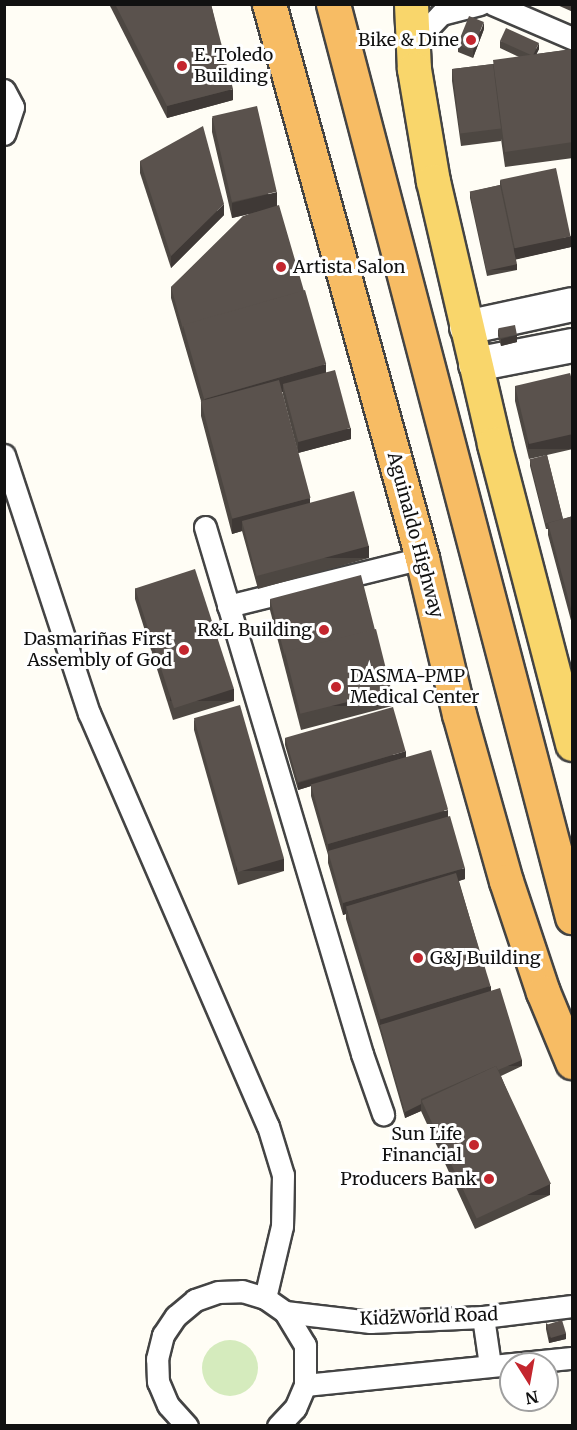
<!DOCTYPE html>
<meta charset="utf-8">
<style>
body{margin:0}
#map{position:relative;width:577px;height:1430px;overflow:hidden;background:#fffdf5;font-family:Merriweather,serif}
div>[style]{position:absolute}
.green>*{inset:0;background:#d5ebbd}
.round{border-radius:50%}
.roads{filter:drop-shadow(2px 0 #444) drop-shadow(-2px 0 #444) drop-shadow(0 2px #444) drop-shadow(0 -2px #444)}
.service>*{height:21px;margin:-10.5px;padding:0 10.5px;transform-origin:10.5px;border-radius:10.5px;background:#fff}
.tertiary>*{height:33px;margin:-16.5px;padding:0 16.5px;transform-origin:16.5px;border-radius:16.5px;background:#fff}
.primary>*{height:33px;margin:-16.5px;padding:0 16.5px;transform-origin:16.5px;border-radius:16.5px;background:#f9d66b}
.trunk>*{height:33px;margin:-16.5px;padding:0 16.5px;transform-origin:16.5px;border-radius:16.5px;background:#f7bc64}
.wall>*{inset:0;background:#4d4742}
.shaded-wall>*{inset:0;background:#3f3936;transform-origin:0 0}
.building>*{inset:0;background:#5a524d;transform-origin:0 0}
.dots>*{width:16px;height:16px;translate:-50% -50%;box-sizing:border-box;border:3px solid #fff;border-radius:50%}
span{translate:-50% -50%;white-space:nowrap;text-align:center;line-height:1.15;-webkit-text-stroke:6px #fff;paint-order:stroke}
.poi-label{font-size:18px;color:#111}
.right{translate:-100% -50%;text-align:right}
.left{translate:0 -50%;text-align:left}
.street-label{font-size:18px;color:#111}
.frame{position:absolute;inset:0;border:6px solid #111;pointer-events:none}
.north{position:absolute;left:499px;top:1352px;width:60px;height:60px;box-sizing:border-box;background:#fff;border:2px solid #a0a0a0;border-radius:50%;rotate:169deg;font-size:16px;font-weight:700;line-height:24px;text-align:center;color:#111}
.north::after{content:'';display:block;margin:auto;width:21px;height:27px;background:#c4262e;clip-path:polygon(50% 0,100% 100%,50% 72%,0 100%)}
</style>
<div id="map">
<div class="green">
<i class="round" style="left:202px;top:1340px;width:56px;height:56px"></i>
</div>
<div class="roads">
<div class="service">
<i style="left:493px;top:4px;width:86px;rotate:23.3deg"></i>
<i style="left:412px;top:45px;width:42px;rotate:-46.9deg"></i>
<i style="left:441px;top:14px;width:40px;rotate:-14.4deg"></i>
<i style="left:4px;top:90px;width:19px;rotate:62deg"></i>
<i style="left:13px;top:107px;width:28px;rotate:108deg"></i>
<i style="left:4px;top:455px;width:272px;rotate:71.8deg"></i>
<i style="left:89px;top:713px;width:450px;rotate:66.6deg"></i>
<i style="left:268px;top:1126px;width:51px;rotate:73deg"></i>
<i style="left:283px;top:1175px;width:51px;rotate:91.1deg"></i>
<i style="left:282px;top:1226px;width:74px;rotate:103.3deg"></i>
<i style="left:205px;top:527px;width:550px;rotate:73.41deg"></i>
<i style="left:362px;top:1054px;width:64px;rotate:70.7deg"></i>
<i style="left:228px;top:606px;width:200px;rotate:-13.9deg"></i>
<i style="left:285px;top:1312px;width:86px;rotate:6.7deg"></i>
<i style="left:370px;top:1322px;width:113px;rotate:-2.5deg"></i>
<i style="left:483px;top:1317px;width:90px;rotate:-7deg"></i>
<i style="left:483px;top:1317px;width:49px;rotate:81.7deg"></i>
<i style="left:305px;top:1385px;width:268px;rotate:-5.8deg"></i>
<i style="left:187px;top:1426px;width:28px;rotate:-132deg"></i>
<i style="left:168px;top:1405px;width:25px;rotate:-113deg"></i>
<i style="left:158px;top:1382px;width:23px;rotate:-92deg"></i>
<i style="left:157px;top:1359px;width:25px;rotate:-76deg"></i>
<i style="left:163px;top:1335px;width:23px;rotate:-56deg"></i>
<i style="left:176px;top:1316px;width:25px;rotate:-40deg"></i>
<i style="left:195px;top:1300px;width:24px;rotate:-19deg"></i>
<i style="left:218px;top:1292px;width:24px;rotate:-2deg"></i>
<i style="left:242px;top:1291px;width:24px;rotate:17deg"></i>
<i style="left:265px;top:1298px;width:24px;rotate:35deg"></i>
<i style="left:285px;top:1312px;width:39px;rotate:59deg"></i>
<i style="left:305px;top:1345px;width:40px;rotate:90deg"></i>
<i style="left:305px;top:1385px;width:25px;rotate:113deg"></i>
<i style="left:295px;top:1408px;width:25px;rotate:133deg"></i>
</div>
<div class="tertiary">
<i style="left:466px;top:327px;width:108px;rotate:-12.2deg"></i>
<i style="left:475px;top:364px;width:99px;rotate:-11.1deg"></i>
</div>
<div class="primary">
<i style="left:411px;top:4px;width:65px;rotate:87.4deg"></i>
<i style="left:414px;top:69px;width:114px;rotate:80.4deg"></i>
<i style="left:433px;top:181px;width:270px;rotate:76.9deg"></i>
<i style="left:494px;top:444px;width:310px;rotate:75.4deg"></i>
</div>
<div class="trunk">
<i style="left:269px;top:4px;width:575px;rotate:74.56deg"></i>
<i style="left:422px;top:558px;width:160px;rotate:76.7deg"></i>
<i style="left:459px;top:714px;width:173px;rotate:74.3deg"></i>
<i style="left:506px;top:881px;width:117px;rotate:71.6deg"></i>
<i style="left:543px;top:992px;width:76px;rotate:67.5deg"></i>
<i style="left:333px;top:4px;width:944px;rotate:75.33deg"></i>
</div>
</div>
<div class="wall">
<i style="clip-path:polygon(109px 4px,211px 4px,233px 100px,167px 118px)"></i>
<i style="clip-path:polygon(555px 4px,573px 4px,573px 12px)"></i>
<i style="clip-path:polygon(484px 29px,473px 58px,458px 52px,458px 45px)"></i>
<i style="clip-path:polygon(500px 41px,539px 49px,536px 54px,573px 49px,573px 158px,505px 167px,501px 139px,501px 141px,461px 146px,452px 81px,452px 69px,493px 64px,519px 57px,500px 48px)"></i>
<i style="clip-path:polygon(212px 117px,277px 206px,326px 372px,351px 439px,298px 453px,283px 395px,283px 392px,282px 392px,310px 503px,369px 558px,258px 589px,242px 531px,232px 534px,201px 416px,201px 401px,171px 298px,171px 287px,249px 214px,232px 218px,212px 132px)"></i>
<i style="clip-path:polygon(140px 161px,224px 215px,171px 268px,140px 173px)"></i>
<i style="clip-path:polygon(500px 180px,571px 247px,516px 259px,517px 270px,487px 276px,470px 198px,470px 192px,500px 185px)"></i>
<i style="clip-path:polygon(498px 329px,517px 342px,501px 346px,498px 336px)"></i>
<i style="clip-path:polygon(573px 383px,573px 449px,547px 455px,563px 519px,573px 516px,573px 628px,548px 535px,548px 529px,546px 529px,530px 466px,530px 460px,547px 455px,529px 459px,515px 401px,515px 386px)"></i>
<i style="clip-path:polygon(135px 588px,234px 701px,173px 720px,135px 599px)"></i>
<i style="clip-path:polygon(270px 599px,392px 706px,301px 730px,270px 610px)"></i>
<i style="clip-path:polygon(194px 719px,284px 871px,238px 885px,194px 730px)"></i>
<i style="clip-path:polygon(285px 738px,406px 757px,448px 816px,465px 879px,459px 881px,491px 991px,522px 1066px,501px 1076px,550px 1195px,475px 1229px,421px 1111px,405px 1118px,380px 1031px,346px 919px,346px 914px,343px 915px,328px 863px,328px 855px,311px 796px,311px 786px,298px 790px,285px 745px)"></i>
<i style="clip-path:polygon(546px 1323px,566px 1339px,549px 1343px,546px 1329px)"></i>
</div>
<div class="shaded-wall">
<i style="clip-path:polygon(484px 22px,484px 29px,473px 58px,473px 51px)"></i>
<i style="clip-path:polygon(539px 43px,539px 49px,533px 62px,533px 56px)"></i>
<i style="clip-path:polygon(233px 89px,233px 100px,167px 118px,167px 106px)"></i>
<i style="clip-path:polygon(277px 192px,277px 207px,232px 218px,232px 203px)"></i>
<i style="clip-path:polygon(224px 204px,224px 215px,171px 268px,171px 256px)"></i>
<i style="clip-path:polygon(571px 236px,571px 247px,514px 260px,514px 248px)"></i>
<i style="left:517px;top:264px;width:6px;height:31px;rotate:90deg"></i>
<i style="clip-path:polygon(517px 335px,517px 342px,501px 346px,501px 339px)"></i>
<i style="clip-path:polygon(326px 364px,326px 379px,283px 384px,283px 392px,205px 414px,205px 399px)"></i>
<i style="clip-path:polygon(351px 428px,351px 439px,298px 453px,298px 441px)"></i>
<i style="left:573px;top:434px;width:15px;height:45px;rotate:90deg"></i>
<i style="clip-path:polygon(310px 498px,310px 513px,242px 522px,242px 531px,232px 534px,232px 518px)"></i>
<i style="left:369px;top:546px;width:12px;height:115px;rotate:90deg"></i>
<i style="left:234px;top:689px;width:12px;height:64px;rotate:90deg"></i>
<i style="left:392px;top:691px;width:15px;height:94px;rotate:90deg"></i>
<i style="clip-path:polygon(406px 751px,406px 757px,298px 790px,298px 783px)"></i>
<i style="clip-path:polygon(448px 810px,448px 821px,328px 852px,328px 855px,328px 844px)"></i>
<i style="left:284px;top:859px;width:12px;height:48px;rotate:90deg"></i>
<i style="clip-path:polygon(465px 868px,465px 879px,348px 914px,346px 907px,346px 914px,343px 915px,343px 903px)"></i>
<i style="clip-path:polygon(491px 986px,491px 997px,380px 1025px,380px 1019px)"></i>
<i style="left:522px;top:1060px;width:6px;height:108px;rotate:90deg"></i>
<i style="clip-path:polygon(421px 1104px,421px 1111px,405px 1118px,405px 1112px)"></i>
<i style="left:550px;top:1184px;width:11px;height:82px;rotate:90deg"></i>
<i style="clip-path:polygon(566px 1333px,566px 1339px,549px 1343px,549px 1337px)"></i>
</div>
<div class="building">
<i style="clip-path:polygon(115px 4px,211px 4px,233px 89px,167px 106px)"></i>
<i style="left:469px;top:16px;width:16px;height:31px;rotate:22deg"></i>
<i style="clip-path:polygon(506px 28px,539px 43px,533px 55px,531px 55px,500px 41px)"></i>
<i style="clip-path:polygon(573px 49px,573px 142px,505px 152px,493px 60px)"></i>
<i style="left:493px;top:64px;width:65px;height:41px;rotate:83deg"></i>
<i style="left:257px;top:106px;width:88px;height:46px;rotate:77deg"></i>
<i style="clip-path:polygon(203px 126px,224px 204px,171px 256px,140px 161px)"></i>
<i style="left:556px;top:168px;width:70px;height:57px;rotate:78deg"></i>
<i style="left:500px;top:185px;width:81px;height:31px;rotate:78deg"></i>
<i style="clip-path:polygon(279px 205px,304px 291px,183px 326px,183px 329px,171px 287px,243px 216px)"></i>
<i style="left:305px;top:290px;width:77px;height:127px;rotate:74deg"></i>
<i style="left:515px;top:325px;width:10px;height:17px;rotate:79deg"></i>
<i style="left:335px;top:370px;width:60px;height:54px;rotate:75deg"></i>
<i style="clip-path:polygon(570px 373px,573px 383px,573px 434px,529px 444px,515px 386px)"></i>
<i style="left:279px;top:380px;width:122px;height:81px;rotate:75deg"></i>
<i style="left:547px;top:455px;width:66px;height:18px;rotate:76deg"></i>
<i style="left:354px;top:491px;width:57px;height:116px;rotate:75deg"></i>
<i style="clip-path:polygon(573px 516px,573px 616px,548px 523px)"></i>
<i style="left:195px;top:569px;width:126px;height:63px;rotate:72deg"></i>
<i style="clip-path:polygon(361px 575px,375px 630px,285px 653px,285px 656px,270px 599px)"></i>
<i style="left:376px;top:629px;width:64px;height:94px;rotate:76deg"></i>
<i style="left:240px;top:705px;width:160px;height:48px;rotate:74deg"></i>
<i style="left:393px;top:707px;width:46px;height:112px;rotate:74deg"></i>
<i style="left:431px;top:750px;width:62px;height:125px;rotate:74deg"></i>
<i style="left:450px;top:816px;width:54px;height:127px;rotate:74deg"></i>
<i style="left:456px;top:873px;width:118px;height:115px;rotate:73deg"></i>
<i style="clip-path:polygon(500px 988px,522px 1060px,498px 1070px,496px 1066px,421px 1099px,421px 1104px,405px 1112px,380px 1025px)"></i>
<i style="left:496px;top:1066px;width:130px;height:82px;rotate:65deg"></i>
<i style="left:562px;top:1320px;width:14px;height:16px;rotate:73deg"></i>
</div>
<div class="dots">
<i style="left:471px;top:40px;background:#c4262e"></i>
<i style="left:182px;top:66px;background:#c4262e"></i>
<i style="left:281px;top:267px;background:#c4262e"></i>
<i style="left:324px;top:630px;background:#c4262e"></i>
<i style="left:184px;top:650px;background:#c4262e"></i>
<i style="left:336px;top:687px;background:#c4262e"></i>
<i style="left:418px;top:958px;background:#c4262e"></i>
<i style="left:474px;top:1145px;background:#c4262e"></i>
<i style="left:489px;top:1179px;background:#c4262e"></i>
</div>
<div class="poi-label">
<span class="right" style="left:459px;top:40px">Bike &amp; Dine</span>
<span class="left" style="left:194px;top:66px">E. Toledo<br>Building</span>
<span class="left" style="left:293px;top:267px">Artista Salon</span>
<span class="right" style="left:312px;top:630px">R&amp;L Building</span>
<span class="right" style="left:172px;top:650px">Dasmariñas First<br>Assembly of God</span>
<span class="left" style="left:350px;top:687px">DASMA-PMP<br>Medical Center</span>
<span class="left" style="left:430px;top:958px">G&amp;J Building</span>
<span class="right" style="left:462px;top:1145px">Sun Life<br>Financial</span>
<span class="right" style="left:477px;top:1179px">Producers Bank</span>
</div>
<div class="street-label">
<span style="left:415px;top:535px;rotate:75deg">Aguinaldo Highway</span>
<span style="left:429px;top:1317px;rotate:-2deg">KidzWorld Road</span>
</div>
<div class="frame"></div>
<div class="north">N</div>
</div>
